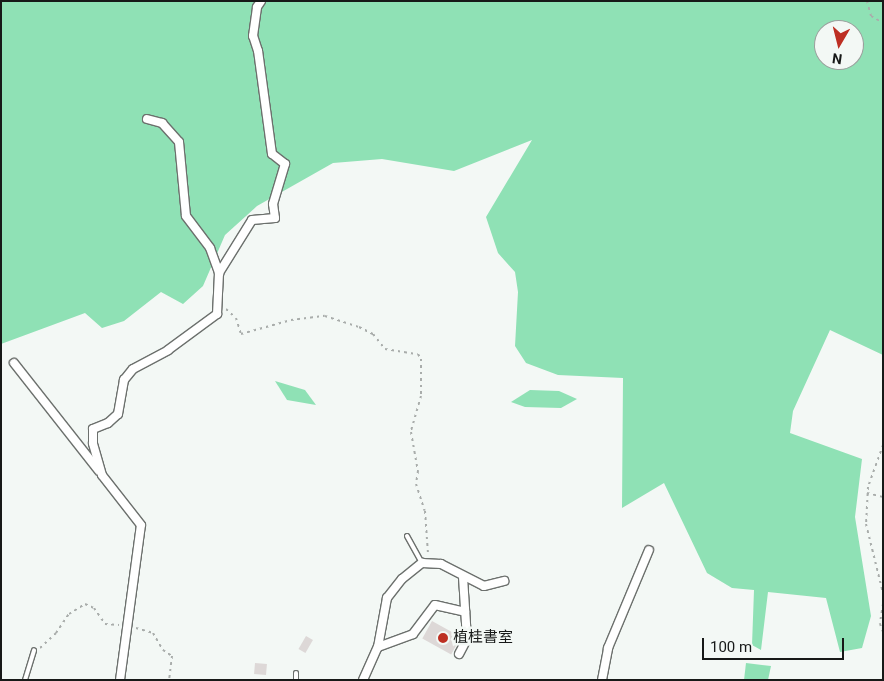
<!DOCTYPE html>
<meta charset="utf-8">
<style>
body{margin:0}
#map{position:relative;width:884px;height:681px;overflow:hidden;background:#f3f8f5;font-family:Roboto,"Noto Sans TC",sans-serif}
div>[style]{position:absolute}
.green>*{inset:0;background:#8fe1b5}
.building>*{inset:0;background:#ddd8d7;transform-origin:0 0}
.path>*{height:2px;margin-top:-1px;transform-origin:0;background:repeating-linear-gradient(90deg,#a9adab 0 2.5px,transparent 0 6.5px)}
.roads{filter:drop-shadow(1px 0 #6c706d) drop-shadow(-1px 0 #6c706d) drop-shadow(0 1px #6c706d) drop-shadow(0 -1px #6c706d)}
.service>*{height:4px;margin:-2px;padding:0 2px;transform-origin:2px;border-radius:2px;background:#fff}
.minor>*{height:8px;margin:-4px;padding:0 4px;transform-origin:4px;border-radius:4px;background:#fff}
.dots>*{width:14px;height:14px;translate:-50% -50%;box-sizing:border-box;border:2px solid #f3f8f5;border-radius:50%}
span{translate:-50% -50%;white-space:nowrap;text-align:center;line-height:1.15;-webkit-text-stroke:5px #f3f8f5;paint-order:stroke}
.poi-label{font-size:15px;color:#171918}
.left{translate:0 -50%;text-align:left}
.frame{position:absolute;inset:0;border:2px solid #171918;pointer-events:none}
.north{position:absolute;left:814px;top:20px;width:50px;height:50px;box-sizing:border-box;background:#f3f8f5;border:1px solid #9b9f9d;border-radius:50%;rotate:188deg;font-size:14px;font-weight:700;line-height:20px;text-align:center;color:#171918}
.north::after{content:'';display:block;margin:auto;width:18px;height:22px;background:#bd2f23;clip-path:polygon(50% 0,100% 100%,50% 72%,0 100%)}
.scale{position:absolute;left:702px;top:638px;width:142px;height:22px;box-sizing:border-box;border:2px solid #171918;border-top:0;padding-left:6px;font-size:15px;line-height:18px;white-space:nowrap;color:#171918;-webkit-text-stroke:4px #f3f8f5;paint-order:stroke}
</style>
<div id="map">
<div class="green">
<i style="clip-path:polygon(evenodd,1px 1px,883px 1px,883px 355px,830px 330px,793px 411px,790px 433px,862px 459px,855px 517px,871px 616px,862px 648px,840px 652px,826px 598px,768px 592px,761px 650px,752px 645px,754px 590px,732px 588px,707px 573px,664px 483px,622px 508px,623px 378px,558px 375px,526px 363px,515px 346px,518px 292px,515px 272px,498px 253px,486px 217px,532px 140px,454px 171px,382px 159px,333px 163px,257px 206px,225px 235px,203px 286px,183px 304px,161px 292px,124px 321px,102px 328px,85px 313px,1px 344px,1px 1px,824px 30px,854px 30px,854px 60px,824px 60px,824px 30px)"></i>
<i style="clip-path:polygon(275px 381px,305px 390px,316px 405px,287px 400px)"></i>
<i style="clip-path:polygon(530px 390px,559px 391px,577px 399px,561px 408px,525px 407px,511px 402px)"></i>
<i style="clip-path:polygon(746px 663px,771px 666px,768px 680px,744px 680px)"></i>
</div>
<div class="building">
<i style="left:432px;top:621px;width:33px;height:20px;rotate:29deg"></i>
<i style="left:306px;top:636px;width:8px;height:15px;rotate:30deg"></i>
<i style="left:255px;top:663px;width:12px;height:11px;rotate:5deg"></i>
</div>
<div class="path">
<i style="left:867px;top:1px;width:16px;rotate:75deg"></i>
<i style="left:871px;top:16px;width:14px;rotate:30deg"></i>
<i style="left:226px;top:309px;width:13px;rotate:42deg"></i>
<i style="left:236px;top:318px;width:17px;rotate:73deg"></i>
<i style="left:241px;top:334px;width:52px;rotate:-15.6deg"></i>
<i style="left:291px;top:320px;width:34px;rotate:-7deg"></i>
<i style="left:325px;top:316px;width:36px;rotate:18deg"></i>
<i style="left:359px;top:327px;width:16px;rotate:27deg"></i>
<i style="left:373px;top:334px;width:19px;rotate:51deg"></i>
<i style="left:385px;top:349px;width:33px;rotate:9deg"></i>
<i style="left:418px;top:354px;width:6px;rotate:59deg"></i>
<i style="left:421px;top:359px;width:37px;rotate:90deg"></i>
<i style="left:421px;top:396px;width:37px;rotate:106deg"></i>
<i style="left:411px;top:432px;width:40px;rotate:80deg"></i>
<i style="left:418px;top:471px;width:13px;rotate:99deg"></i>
<i style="left:416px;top:484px;width:28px;rotate:72deg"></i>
<i style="left:425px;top:511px;width:43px;rotate:86deg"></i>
<i style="left:883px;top:445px;width:45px;rotate:109.7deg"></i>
<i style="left:868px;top:487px;width:37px;rotate:93deg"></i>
<i style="left:866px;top:524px;width:71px;rotate:76.2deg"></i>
<i style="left:867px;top:493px;width:16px;rotate:14deg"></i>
<i style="left:883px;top:604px;width:20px;rotate:99deg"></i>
<i style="left:880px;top:624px;width:9px;rotate:69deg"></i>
<i style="left:136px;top:628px;width:18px;rotate:16deg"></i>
<i style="left:153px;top:633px;width:20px;rotate:60deg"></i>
<i style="left:163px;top:650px;width:11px;rotate:34deg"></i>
<i style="left:172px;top:656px;width:24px;rotate:97deg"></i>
<i style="left:40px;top:648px;width:22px;rotate:-43deg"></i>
<i style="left:56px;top:633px;width:23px;rotate:-56deg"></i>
<i style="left:69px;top:614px;width:19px;rotate:-32deg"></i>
<i style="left:85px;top:604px;width:10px;rotate:24deg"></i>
<i style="left:94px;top:608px;width:19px;rotate:55deg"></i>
<i style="left:105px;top:624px;width:14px;rotate:4deg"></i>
<i style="left:882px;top:680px;width:1px;rotate:-45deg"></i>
</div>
<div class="roads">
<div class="service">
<i style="left:407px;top:536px;width:31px;rotate:61deg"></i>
<i style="left:296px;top:673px;width:7px;rotate:90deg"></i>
<i style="left:25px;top:680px;width:31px;rotate:-73deg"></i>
</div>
<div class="minor">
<i style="left:147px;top:119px;width:16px;rotate:15deg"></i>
<i style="left:162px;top:123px;width:25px;rotate:48deg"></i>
<i style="left:179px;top:142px;width:74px;rotate:84.6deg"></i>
<i style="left:186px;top:216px;width:40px;rotate:53deg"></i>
<i style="left:210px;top:248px;width:27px;rotate:70deg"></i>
<i style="left:14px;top:363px;width:137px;rotate:51.8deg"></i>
<i style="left:378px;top:647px;width:37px;rotate:-20deg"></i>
<i style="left:413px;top:634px;width:36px;rotate:-53deg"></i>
<i style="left:435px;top:605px;width:31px;rotate:13deg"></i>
<i style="left:459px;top:654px;width:17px;rotate:-62deg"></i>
<i style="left:467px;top:639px;width:62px;rotate:-93.7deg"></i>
<i style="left:120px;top:680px;width:156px;rotate:-82.3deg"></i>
<i style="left:141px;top:525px;width:63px;rotate:-128deg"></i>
<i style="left:102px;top:475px;width:33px;rotate:-106deg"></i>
<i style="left:93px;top:443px;width:14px;rotate:-90deg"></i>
<i style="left:93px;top:429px;width:16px;rotate:-22deg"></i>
<i style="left:108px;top:423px;width:13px;rotate:-42deg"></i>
<i style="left:118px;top:414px;width:35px;rotate:-80deg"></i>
<i style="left:124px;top:380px;width:14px;rotate:-51deg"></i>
<i style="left:133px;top:369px;width:40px;rotate:-28deg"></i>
<i style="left:168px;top:350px;width:61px;rotate:-36.3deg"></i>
<i style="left:217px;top:314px;width:41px;rotate:-87.2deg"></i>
<i style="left:219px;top:273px;width:62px;rotate:-58.1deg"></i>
<i style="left:252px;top:220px;width:23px;rotate:-5deg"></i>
<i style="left:275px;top:218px;width:14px;rotate:-98deg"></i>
<i style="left:273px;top:204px;width:42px;rotate:-73.3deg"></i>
<i style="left:285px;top:164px;width:16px;rotate:-142deg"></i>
<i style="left:272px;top:154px;width:104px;rotate:-97.7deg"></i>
<i style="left:258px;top:51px;width:16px;rotate:-108deg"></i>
<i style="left:253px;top:36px;width:29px;rotate:-82deg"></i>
<i style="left:257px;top:7px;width:7px;rotate:-56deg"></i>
<i style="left:363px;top:680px;width:36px;rotate:-66deg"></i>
<i style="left:378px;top:647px;width:50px;rotate:-79.6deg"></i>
<i style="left:387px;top:598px;width:24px;rotate:-52deg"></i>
<i style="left:402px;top:579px;width:26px;rotate:-39deg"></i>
<i style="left:422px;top:563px;width:19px;rotate:3deg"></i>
<i style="left:441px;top:564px;width:48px;rotate:27.1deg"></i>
<i style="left:484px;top:586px;width:21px;rotate:-14deg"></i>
<i style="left:602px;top:680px;width:33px;rotate:-79deg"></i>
<i style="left:608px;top:648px;width:106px;rotate:-67.3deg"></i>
</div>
</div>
<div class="dots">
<i style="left:443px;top:638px;background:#bd2f23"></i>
</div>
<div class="poi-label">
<span class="left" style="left:453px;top:638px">植桂書室</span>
</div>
<div class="frame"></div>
<div class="north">N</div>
<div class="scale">100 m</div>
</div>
